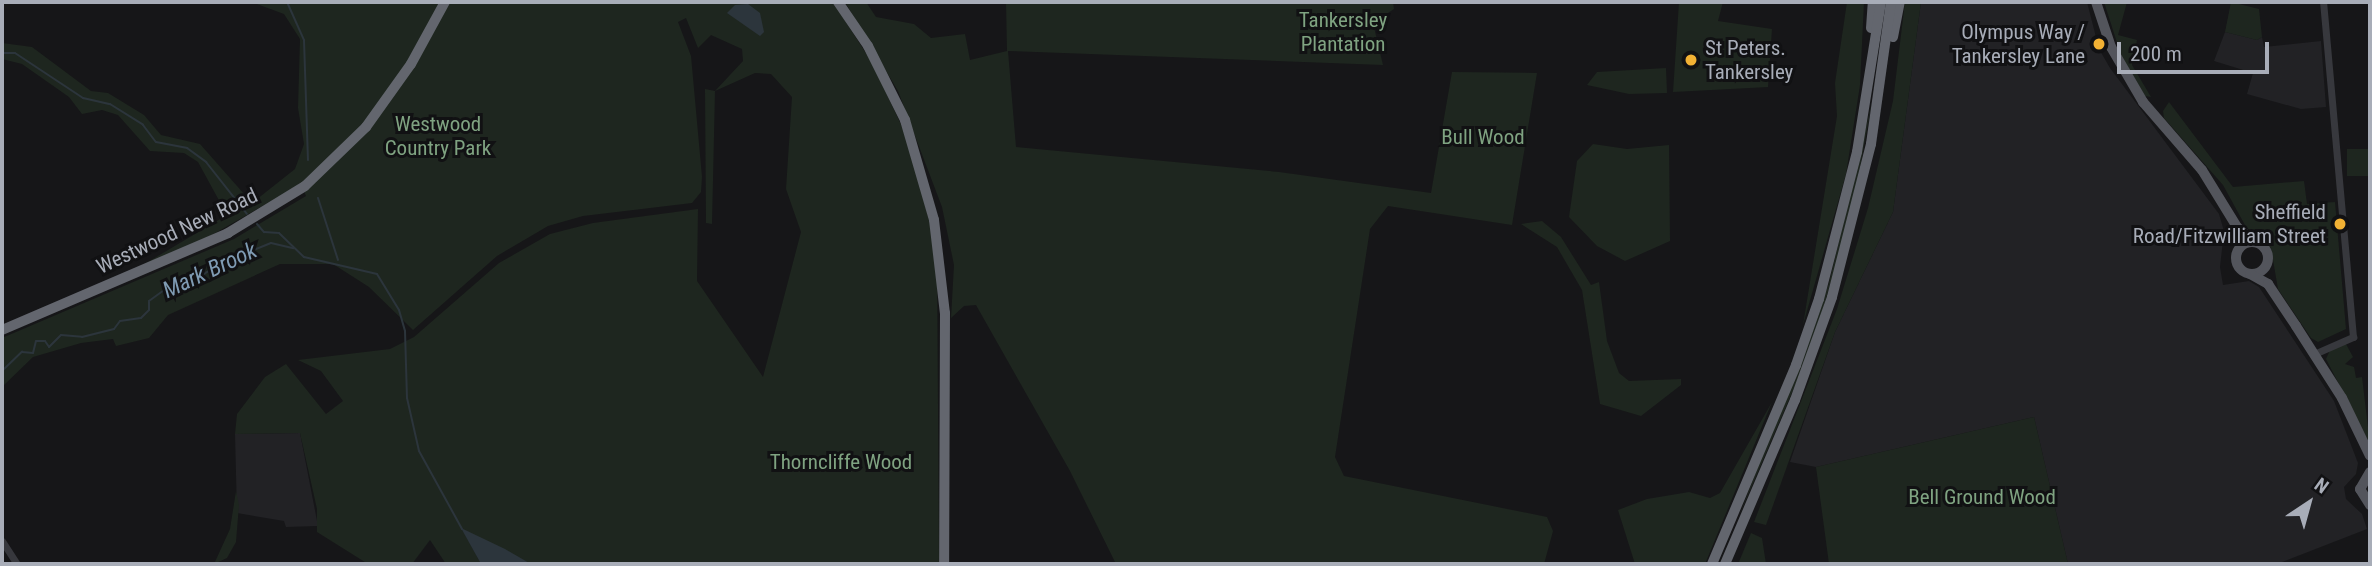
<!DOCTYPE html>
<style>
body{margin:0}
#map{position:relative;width:2372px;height:566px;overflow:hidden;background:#161618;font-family:"Roboto Condensed",sans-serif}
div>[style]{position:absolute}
.built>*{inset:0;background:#222225}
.green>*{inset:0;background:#1e261f;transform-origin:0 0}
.water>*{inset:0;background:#2c353c}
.stream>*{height:2px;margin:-1px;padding:0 1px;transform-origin:1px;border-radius:1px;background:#2c353c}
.minor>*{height:7px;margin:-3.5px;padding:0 3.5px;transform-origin:3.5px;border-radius:3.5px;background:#37383d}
.major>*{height:10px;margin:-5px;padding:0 5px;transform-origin:5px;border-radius:5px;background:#53555c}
.major>.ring{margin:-5px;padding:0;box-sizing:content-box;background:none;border:10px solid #53555c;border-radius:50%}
.highway>*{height:10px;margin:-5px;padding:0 5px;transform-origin:5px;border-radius:5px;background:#63666e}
.dots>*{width:19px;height:19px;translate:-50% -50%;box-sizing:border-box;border:4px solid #111113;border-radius:50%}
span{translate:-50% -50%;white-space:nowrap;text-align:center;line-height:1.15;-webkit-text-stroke:6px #111113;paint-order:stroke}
.park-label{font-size:21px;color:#7fa381}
.poi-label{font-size:21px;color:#a8adb8}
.right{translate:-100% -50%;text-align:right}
.left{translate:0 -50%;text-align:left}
.street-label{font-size:21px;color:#a8adb8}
.water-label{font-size:23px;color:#7f9bb3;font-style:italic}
.frame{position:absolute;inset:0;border:4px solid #a8adb8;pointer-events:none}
.north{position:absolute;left:2274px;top:468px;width:70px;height:70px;-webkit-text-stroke:5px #111113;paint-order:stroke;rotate:36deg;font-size:19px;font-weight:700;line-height:28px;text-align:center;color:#a8adb8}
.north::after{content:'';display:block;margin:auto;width:24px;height:32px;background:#a8adb8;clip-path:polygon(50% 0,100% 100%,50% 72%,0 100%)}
.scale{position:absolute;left:2117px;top:42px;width:152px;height:32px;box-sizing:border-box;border:4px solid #a8adb8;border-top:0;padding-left:9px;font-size:21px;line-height:24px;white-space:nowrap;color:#a8adb8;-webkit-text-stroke:5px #111113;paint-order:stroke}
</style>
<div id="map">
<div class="built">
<i style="clip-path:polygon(1921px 2px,2087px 2px,2099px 49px,2110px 68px,2219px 214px,2224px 231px,2220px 267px,2223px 285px,2249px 281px,2259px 287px,2334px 401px,2358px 463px,2356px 474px,2344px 487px,2346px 499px,2362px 514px,2367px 529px,2277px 564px,2068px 564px,2034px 417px,1816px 467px,1790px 462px,1835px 332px,1893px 212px)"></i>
<i style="clip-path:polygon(2225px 32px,2257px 40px,2262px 37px,2264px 47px,2321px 41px,2326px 107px,2301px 109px,2247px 94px,2253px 73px,2214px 61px)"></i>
<i style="clip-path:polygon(300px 433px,318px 526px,286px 527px,284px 521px,237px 513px,235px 434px)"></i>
</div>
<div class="green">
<i style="clip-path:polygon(251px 2px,833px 2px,871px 61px,907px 137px,937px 250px,939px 564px,531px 564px,462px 529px,481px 564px,446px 564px,430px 540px,412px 564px,368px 564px,317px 532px,317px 509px,300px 433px,235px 434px,237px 414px,265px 377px,286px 364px,326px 414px,343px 401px,321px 371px,298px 360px,390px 349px,414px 337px,499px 263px,550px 234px,593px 223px,698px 209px,697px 281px,763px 377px,801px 232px,786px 189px,792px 97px,771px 74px,755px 73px,715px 91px,712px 224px,706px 223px,705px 89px,715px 91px,743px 61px,742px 49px,711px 35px,698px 48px,686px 18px,678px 22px,691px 56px,702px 177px,701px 192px,692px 203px,583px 216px,548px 226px,497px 256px,413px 330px,369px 287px,333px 264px,280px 264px,168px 315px,149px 338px,116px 346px,113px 339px,81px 343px,33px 357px,2px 387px,2px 338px,234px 239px,306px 196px,301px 184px,210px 236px,136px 269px,227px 215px,198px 162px,184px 153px,150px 151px,118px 115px,102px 110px,82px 114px,69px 97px,22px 64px,2px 59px,2px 43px,32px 47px,91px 91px,108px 93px,144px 115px,161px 135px,200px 144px,252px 203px,295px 169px,304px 144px,298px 108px,300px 39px,284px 14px)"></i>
<i style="clip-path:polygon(845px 2px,866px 2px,876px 17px,914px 24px,931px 38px,965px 34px,970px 60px,1007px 51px,1006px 2px,1393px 2px,1394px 9px,1373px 23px,1383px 65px,1008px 51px,1016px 147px,1279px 172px,1431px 193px,1452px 72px,1537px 73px,1512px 225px,1388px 206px,1370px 229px,1335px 457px,1344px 476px,1547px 517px,1553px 531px,1544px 564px,1116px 564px,1070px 471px,976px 305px,964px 306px,951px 318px,954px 265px,942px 207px,898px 91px)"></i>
<i style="clip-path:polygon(1679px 2px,1723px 2px,1718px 21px,1772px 29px,1768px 87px,1673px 92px)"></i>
<i style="clip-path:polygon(1847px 2px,1864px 2px,1860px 85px,1846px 174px,1803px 325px,1837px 116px,1835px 83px)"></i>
<i style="clip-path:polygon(1905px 2px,1921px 2px,1893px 212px,1835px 332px,1766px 525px,1754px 522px,1837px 309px,1868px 208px,1893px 101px)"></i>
<i style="clip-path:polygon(2104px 2px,2127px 2px,2118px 35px,2137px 40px,2132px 65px,2151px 97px,2145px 96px,2121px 55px)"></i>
<i style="clip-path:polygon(2231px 2px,2259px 9px,2262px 37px,2257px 40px,2225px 32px)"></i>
<i style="clip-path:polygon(1666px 68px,1667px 93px,1629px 94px,1587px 85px,1597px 72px)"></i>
<i style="clip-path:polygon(1872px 102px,1853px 206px,1823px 309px,1797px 381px,1739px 516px,1829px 283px)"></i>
<i style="clip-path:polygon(2169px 102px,2233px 187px,2304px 181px,2307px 204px,2335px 202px,2346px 329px,2318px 342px,2311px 338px,2278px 289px,2271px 248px,2246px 227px,2223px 185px,2164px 118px,2163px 111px)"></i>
<i style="clip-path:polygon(1593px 144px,1627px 149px,1669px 145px,1670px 241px,1625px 261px,1597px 246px,1569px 217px,1577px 161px)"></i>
<i style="left:2370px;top:149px;width:27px;height:23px;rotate:90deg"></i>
<i style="clip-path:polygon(1542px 221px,1561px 237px,1591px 285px,1599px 282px,1607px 341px,1619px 373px,1629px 381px,1681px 379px,1681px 385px,1641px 416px,1600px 404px,1582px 290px,1557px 247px,1521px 224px)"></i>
<i style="clip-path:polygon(2346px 344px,2353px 357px,2345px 364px,2354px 367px,2356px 378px,2362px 377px,2370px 444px,2326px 359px,2331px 348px)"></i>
<i style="clip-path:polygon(1772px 402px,1705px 564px,1635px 564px,1618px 510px,1647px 499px,1689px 492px,1710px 498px,1720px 493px)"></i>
<i style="clip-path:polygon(2034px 417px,2068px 564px,1829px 564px,1816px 467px)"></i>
<i style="clip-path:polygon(236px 491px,239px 505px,236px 542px,227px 558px,214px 564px,230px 529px)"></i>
<i style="clip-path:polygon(1751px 533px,1762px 538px,1766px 564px,1738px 564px)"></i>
</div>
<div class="water">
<i style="clip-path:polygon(735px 5px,748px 4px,760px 13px,764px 32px,760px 36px,727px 13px)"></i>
<i style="clip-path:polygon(461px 528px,505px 549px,531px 564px,481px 564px)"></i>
</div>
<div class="stream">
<i style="left:287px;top:2px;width:42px;rotate:65.9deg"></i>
<i style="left:304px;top:40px;width:120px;rotate:88.1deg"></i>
<i style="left:2px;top:53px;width:13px"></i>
<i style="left:15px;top:53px;width:82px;rotate:33.5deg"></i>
<i style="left:83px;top:98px;width:28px;rotate:13deg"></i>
<i style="left:110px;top:104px;width:39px;rotate:32deg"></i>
<i style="left:143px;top:125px;width:21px;rotate:53deg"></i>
<i style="left:156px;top:142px;width:32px;rotate:11deg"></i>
<i style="left:187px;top:148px;width:24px;rotate:36deg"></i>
<i style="left:206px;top:162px;width:66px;rotate:51.7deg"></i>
<i style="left:318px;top:198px;width:65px;rotate:72.1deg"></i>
<i style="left:257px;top:224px;width:11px;rotate:49deg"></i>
<i style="left:264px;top:232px;width:15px;rotate:4deg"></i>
<i style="left:279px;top:233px;width:35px;rotate:44deg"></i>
<i style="left:304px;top:257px;width:75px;rotate:13.1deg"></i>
<i style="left:377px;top:274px;width:42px;rotate:58.6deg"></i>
<i style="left:399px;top:310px;width:22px;rotate:74deg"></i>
<i style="left:405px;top:331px;width:67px;rotate:88.3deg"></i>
<i style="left:407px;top:398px;width:54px;rotate:77.2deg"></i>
<i style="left:419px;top:451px;width:89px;rotate:61.1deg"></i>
<i style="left:2px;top:371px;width:28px;rotate:-44deg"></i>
<i style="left:22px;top:352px;width:11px;rotate:5deg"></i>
<i style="left:33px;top:353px;width:12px;rotate:-76deg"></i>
<i style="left:36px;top:341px;width:9px"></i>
<i style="left:45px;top:341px;width:7px;rotate:56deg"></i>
<i style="left:49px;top:347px;width:17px;rotate:-45deg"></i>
<i style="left:61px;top:335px;width:21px;rotate:5deg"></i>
<i style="left:82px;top:337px;width:33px;rotate:-14deg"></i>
<i style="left:114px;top:329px;width:10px;rotate:-53deg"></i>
<i style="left:120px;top:321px;width:21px;rotate:-8deg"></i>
<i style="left:141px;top:318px;width:11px;rotate:-45deg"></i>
<i style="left:149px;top:310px;width:9px;rotate:-90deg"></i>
<i style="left:149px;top:301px;width:17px;rotate:-36deg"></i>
<i style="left:163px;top:291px;width:25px;rotate:-14deg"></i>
<i style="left:187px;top:285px;width:38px;rotate:-33deg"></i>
<i style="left:219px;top:264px;width:56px;rotate:-22deg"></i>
<i style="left:271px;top:243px;width:23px;rotate:13deg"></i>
</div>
<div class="minor">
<i style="left:2314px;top:354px;width:43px;rotate:-23.6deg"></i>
<i style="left:2353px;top:337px;width:336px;rotate:-95.1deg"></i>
<i style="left:2px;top:541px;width:27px;rotate:57deg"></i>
</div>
<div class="major">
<i style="left:2096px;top:2px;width:47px;rotate:71.6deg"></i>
<i style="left:2111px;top:47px;width:64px;rotate:59.8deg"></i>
<i style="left:2143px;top:102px;width:90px;rotate:49.1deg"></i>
<i style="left:2202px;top:170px;width:67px;rotate:58.4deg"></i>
<i style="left:2237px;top:227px;width:23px;rotate:41deg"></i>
<i class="ring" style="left:2236px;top:242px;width:22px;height:22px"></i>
<i style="left:2250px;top:274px;width:21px;rotate:29deg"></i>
<i style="left:2268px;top:284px;width:50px;rotate:56.3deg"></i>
<i style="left:2296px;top:326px;width:85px;rotate:57.4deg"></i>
<i style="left:2342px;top:398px;width:64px;rotate:64.2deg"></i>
<i style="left:2370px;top:472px;width:20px;rotate:120deg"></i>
<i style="left:2360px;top:489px;width:19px;rotate:58deg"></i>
</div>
<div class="highway">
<i style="left:838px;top:2px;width:53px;rotate:55.7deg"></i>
<i style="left:868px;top:46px;width:83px;rotate:63.4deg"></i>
<i style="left:905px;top:120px;width:104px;rotate:73.8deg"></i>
<i style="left:934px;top:220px;width:94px;rotate:83.3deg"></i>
<i style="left:945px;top:313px;width:251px;rotate:90.2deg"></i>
<i style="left:1871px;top:28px;width:26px;rotate:-86deg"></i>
<i style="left:1893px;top:37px;width:36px;rotate:-79deg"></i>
<i style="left:2px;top:330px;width:246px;rotate:-23.2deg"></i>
<i style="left:228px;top:233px;width:90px;rotate:-31.4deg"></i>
<i style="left:305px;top:186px;width:85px;rotate:-44deg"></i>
<i style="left:366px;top:127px;width:77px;rotate:-54.5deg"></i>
<i style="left:411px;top:64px;width:71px;rotate:-61.3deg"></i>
<i style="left:1712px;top:564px;width:216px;rotate:-67.1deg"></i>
<i style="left:1796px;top:365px;width:70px;rotate:-70.8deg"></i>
<i style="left:1819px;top:299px;width:152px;rotate:-75.5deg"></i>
<i style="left:1857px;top:152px;width:152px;rotate:-80.9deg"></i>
<i style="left:1725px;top:564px;width:178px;rotate:-66.9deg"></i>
<i style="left:1795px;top:400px;width:109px;rotate:-70.2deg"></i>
<i style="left:1832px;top:297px;width:158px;rotate:-75.7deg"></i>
<i style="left:1871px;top:144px;width:143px;rotate:-82deg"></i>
</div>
<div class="dots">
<i style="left:2099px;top:44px;background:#f2b134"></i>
<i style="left:1691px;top:60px;background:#f2b134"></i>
<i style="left:2340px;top:224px;background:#f2b134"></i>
</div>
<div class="park-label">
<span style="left:1343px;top:32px">Tankersley<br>Plantation</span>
<span style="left:438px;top:136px">Westwood<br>Country Park</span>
<span style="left:1483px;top:137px">Bull Wood</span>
<span style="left:841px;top:462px">Thorncliffe Wood</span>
<span style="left:1982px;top:497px">Bell Ground Wood</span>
</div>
<div class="poi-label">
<span class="right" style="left:2085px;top:44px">Olympus Way /<br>Tankersley Lane</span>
<span class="left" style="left:1705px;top:60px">St Peters.<br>Tankersley</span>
<span class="right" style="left:2326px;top:224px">Sheffield<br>Road/Fitzwilliam Street</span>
</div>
<div class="street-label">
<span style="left:177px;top:231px;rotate:-25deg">Westwood New Road</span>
</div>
<div class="water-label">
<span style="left:210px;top:271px;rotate:-25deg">Mark Brook</span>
</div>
<div class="frame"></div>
<div class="north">N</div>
<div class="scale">200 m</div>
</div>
